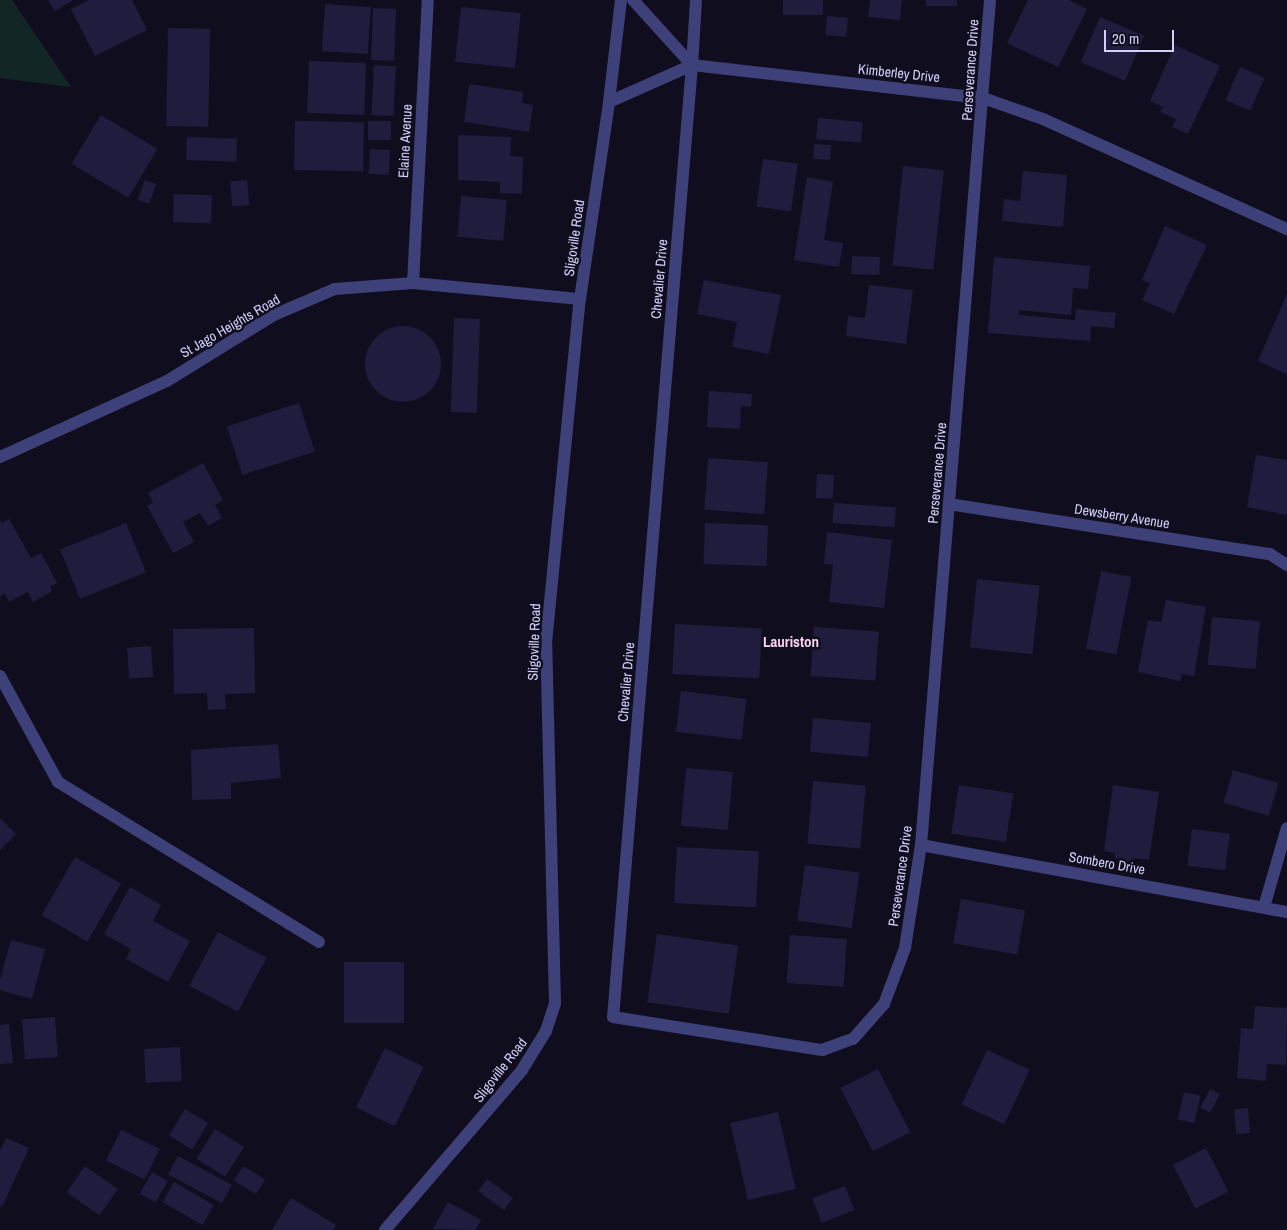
<!DOCTYPE html>
<style>
body{margin:0}
#map{position:relative;width:1287px;height:1230px;overflow:hidden;background:#100e1e;font-family:"Archivo Narrow",sans-serif}
div>[style]{position:absolute}
.green>*{inset:0;background:#122725}
.building>*{inset:0;background:#201c3d;transform-origin:0 0}
.round{border-radius:50%}
.minor>*{height:12px;margin:-6px;padding:0 6px;transform-origin:6px;border-radius:6px;background:#3e4079}
span{translate:-50% -50%;white-space:nowrap;text-align:center;line-height:1.15;-webkit-text-stroke:5px #100e1e;paint-order:stroke}
.street-label{font-size:14px;color:#d2d0fa}
.neighbourhood-label{font-size:15px;color:#fbd2ef;font-weight:700}
.scale{position:absolute;left:1104px;top:30px;width:70px;height:22px;box-sizing:border-box;border:2px solid #d2d0fa;border-top:0;padding-left:6px;font-size:15px;line-height:18px;white-space:nowrap;color:#d2d0fa;-webkit-text-stroke:4px #100e1e;paint-order:stroke}
</style>
<div id="map">
<div class="green">
<i style="clip-path:polygon(0 0,12px 0,71px 87px,0 78px)"></i>
</div>
<div class="building">
<i style="clip-path:polygon(48px 0,73px 0,55px 11px)"></i>
<i style="clip-path:polygon(89px 0,132px 0,147px 30px,95px 56px,71px 9px)"></i>
<i style="left:783px;top:0;width:40px;height:15px"></i>
<i style="clip-path:polygon(870px 0,902px 0,900px 20px,868px 17px)"></i>
<i style="left:926px;top:0;width:31px;height:6px"></i>
<i style="clip-path:polygon(1028px 0,1069px 0,1087px 9px,1058px 67px,1007px 43px)"></i>
<i style="left:325px;top:4px;width:46px;height:47px;rotate:4deg"></i>
<i style="left:461px;top:7px;width:60px;height:55px;rotate:6deg"></i>
<i style="left:373px;top:8px;width:23px;height:52px;rotate:2deg"></i>
<i style="left:827px;top:16px;width:21px;height:19px;rotate:5deg"></i>
<i style="left:1100px;top:17px;width:48px;height:49px;rotate:23deg"></i>
<i style="left:168px;top:28px;width:42px;height:98px;rotate:1deg"></i>
<i style="clip-path:polygon(1175px 45px,1220px 66px,1188px 134px,1172px 127px,1176px 119px,1160px 112px,1163px 107px,1150px 101px)"></i>
<i style="left:309px;top:61px;width:57px;height:52px;rotate:2deg"></i>
<i style="left:374px;top:65px;width:22px;height:50px;rotate:3deg"></i>
<i style="left:1240px;top:67px;width:27px;height:36px;rotate:24deg"></i>
<i style="clip-path:polygon(469px 84px,523px 92px,522px 103px,533px 105px,529px 132px,464px 122px)"></i>
<i style="left:101px;top:115px;width:66px;height:57px;rotate:31deg"></i>
<i style="left:818px;top:118px;width:45px;height:21px;rotate:5deg"></i>
<i style="left:295px;top:121px;width:69px;height:49px;rotate:1deg"></i>
<i style="left:368px;top:121px;width:23px;height:19px"></i>
<i style="clip-path:polygon(458px 135px,511px 137px,510px 156px,523px 157px,522px 194px,500px 193px,500px 182px,458px 180px)"></i>
<i style="left:187px;top:137px;width:50px;height:23px;rotate:2deg"></i>
<i style="left:814px;top:144px;width:17px;height:15px;rotate:3deg"></i>
<i style="left:370px;top:149px;width:20px;height:25px;rotate:3deg"></i>
<i style="left:763px;top:159px;width:35px;height:48px;rotate:8deg"></i>
<i style="left:903px;top:166px;width:41px;height:100px;rotate:6deg"></i>
<i style="clip-path:polygon(1023px 171px,1067px 175px,1063px 227px,1002px 221px,1004px 199px,1020px 201px)"></i>
<i style="clip-path:polygon(807px 177px,833px 182px,824px 240px,843px 243px,839px 267px,794px 260px)"></i>
<i style="left:145px;top:180px;width:12px;height:21px;rotate:20deg"></i>
<i style="left:247px;top:180px;width:25px;height:17px;rotate:85deg"></i>
<i style="left:174px;top:194px;width:38px;height:28px;rotate:2deg"></i>
<i style="left:461px;top:196px;width:46px;height:41px;rotate:5deg"></i>
<i style="clip-path:polygon(1165px 226px,1207px 245px,1174px 314px,1142px 300px,1150px 283px,1142px 280px)"></i>
<i style="left:852px;top:256px;width:28px;height:18px;rotate:2deg"></i>
<i style="clip-path:polygon(994px 257px,1090px 266px,1088px 289px,1073px 288px,1071px 315px,1019px 310px,1019px 315px,1075px 320px,1076px 309px,1116px 313px,1114px 328px,1091px 326px,1090px 341px,988px 333px)"></i>
<i style="clip-path:polygon(704px 280px,781px 295px,769px 354px,732px 347px,737px 322px,697px 314px)"></i>
<i style="clip-path:polygon(869px 285px,913px 290px,906px 344px,846px 336px,848px 316px,865px 318px)"></i>
<i style="clip-path:polygon(1287px 294px,1287px 374px,1258px 361px)"></i>
<i style="left:454px;top:318px;width:26px;height:94px;rotate:2deg"></i>
<i class="round" style="left:365px;top:326px;width:76px;height:76px"></i>
<i style="clip-path:polygon(709px 391px,752px 394px,751px 407px,741px 406px,740px 429px,707px 427px)"></i>
<i style="left:299px;top:403px;width:51px;height:76px;rotate:72deg"></i>
<i style="clip-path:polygon(1256px 455px,1287px 460px,1287px 515px,1247px 507px)"></i>
<i style="left:708px;top:458px;width:60px;height:52px;rotate:4deg"></i>
<i style="clip-path:polygon(203px 463px,223px 500px,215px 505px,222px 518px,208px 526px,200px 513px,183px 522px,194px 542px,173px 553px,147px 506px,153px 502px,148px 493px)"></i>
<i style="left:817px;top:474px;width:17px;height:24px;rotate:3deg"></i>
<i style="left:834px;top:503px;width:62px;height:20px;rotate:4deg"></i>
<i style="clip-path:polygon(9px 519px,31px 558px,41px 553px,57px 583px,50px 587px,52px 591px,33px 602px,28px 592px,9px 602px,5px 593px,0 596px,0 520px,2px 523px)"></i>
<i style="left:126px;top:523px;width:53px;height:71px;rotate:68deg"></i>
<i style="left:705px;top:523px;width:63px;height:41px;rotate:2deg"></i>
<i style="clip-path:polygon(827px 532px,892px 540px,884px 608px,829px 602px,833px 565px,824px 564px)"></i>
<i style="left:1101px;top:571px;width:31px;height:79px;rotate:11deg"></i>
<i style="left:977px;top:579px;width:63px;height:69px;rotate:6deg"></i>
<i style="clip-path:polygon(1166px 600px,1206px 607px,1194px 676px,1182px 674px,1180px 681px,1138px 672px,1148px 620px,1161px 622px)"></i>
<i style="left:1212px;top:617px;width:48px;height:48px;rotate:5deg"></i>
<i style="left:675px;top:624px;width:87px;height:50px;rotate:3deg"></i>
<i style="left:814px;top:627px;width:65px;height:49px;rotate:4deg"></i>
<i style="clip-path:polygon(254px 628px,255px 693px,225px 694px,226px 709px,208px 710px,207px 693px,174px 694px,173px 629px)"></i>
<i style="left:151px;top:646px;width:31px;height:24px;rotate:86deg"></i>
<i style="left:681px;top:691px;width:66px;height:41px;rotate:7deg"></i>
<i style="left:813px;top:718px;width:58px;height:34px;rotate:5deg"></i>
<i style="clip-path:polygon(278px 744px,281px 778px,231px 783px,231px 799px,192px 800px,191px 750px)"></i>
<i style="left:686px;top:768px;width:47px;height:58px;rotate:5deg"></i>
<i style="left:1233px;top:770px;width:47px;height:34px;rotate:16deg"></i>
<i style="left:813px;top:781px;width:53px;height:63px;rotate:5deg"></i>
<i style="left:959px;top:785px;width:55px;height:49px;rotate:9deg"></i>
<i style="clip-path:polygon(1113px 785px,1159px 792px,1149px 860px,1134px 858px,1132px 861px,1122px 863px,1115px 858px,1115px 853px,1104px 851px)"></i>
<i style="clip-path:polygon(1px 819px,16px 834px,0 850px,0 820px)"></i>
<i style="left:1192px;top:829px;width:38px;height:37px;rotate:7deg"></i>
<i style="left:677px;top:847px;width:82px;height:56px;rotate:3deg"></i>
<i style="left:75px;top:857px;width:53px;height:67px;rotate:30deg"></i>
<i style="left:805px;top:865px;width:55px;height:56px;rotate:8deg"></i>
<i style="clip-path:polygon(130px 887px,161px 905px,153px 921px,190px 941px,168px 982px,126px 959px,131px 949px,104px 934px)"></i>
<i style="left:961px;top:899px;width:65px;height:45px;rotate:10deg"></i>
<i style="left:218px;top:932px;width:55px;height:61px;rotate:28deg"></i>
<i style="left:657px;top:934px;width:82px;height:69px;rotate:8deg"></i>
<i style="left:790px;top:935px;width:57px;height:48px;rotate:4deg"></i>
<i style="clip-path:polygon(11px 940px,45px 949px,32px 999px,0 990px,0 980px)"></i>
<i style="left:344px;top:962px;width:60px;height:61px"></i>
<i style="clip-path:polygon(1255px 1006px,1287px 1008px,1286px 1065px,1267px 1064px,1266px 1081px,1237px 1078px,1241px 1028px,1253px 1029px)"></i>
<i style="left:55px;top:1017px;width:40px;height:33px;rotate:86deg"></i>
<i style="clip-path:polygon(9px 1024px,13px 1063px,0 1064px,0 1025px)"></i>
<i style="left:180px;top:1047px;width:34px;height:36px;rotate:87deg"></i>
<i style="left:385px;top:1048px;width:43px;height:66px;rotate:26deg"></i>
<i style="left:987px;top:1050px;width:47px;height:60px;rotate:25deg"></i>
<i style="left:878px;top:1069px;width:71px;height:42px;rotate:63deg"></i>
<i style="left:1210px;top:1089px;width:11px;height:21px;rotate:27deg"></i>
<i style="left:1184px;top:1092px;width:17px;height:28px;rotate:13deg"></i>
<i style="left:1248px;top:1108px;width:25px;height:14px;rotate:85deg"></i>
<i style="left:185px;top:1109px;width:27px;height:31px;rotate:31deg"></i>
<i style="left:778px;top:1112px;width:79px;height:49px;rotate:77deg"></i>
<i style="left:215px;top:1129px;width:34px;height:35px;rotate:32deg"></i>
<i style="left:121px;top:1130px;width:43px;height:34px;rotate:26deg"></i>
<i style="clip-path:polygon(6px 1138px,29px 1148px,2px 1207px,0 1206px,0 1151px)"></i>
<i style="left:1206px;top:1148px;width:49px;height:37px;rotate:63deg"></i>
<i style="left:178px;top:1156px;width:61px;height:21px;rotate:28deg"></i>
<i style="left:85px;top:1166px;width:40px;height:32px;rotate:35deg"></i>
<i style="left:243px;top:1166px;width:26px;height:17px;rotate:32deg"></i>
<i style="left:152px;top:1172px;width:18px;height:25px;rotate:29deg"></i>
<i style="left:487px;top:1179px;width:32px;height:15px;rotate:36deg"></i>
<i style="left:174px;top:1182px;width:46px;height:23px;rotate:30deg"></i>
<i style="left:845px;top:1186px;width:26px;height:35px;rotate:69deg"></i>
<i style="clip-path:polygon(291px 1198px,336px 1225px,333px 1230px,272px 1230px)"></i>
<i style="clip-path:polygon(448px 1202px,481px 1220px,475px 1230px,433px 1229px)"></i>
</div>
<div class="minor">
<i style="left:633px;top:0;width:88px;rotate:47.8deg"></i>
<i style="left:696px;top:0;width:65px;rotate:93.5deg"></i>
<i style="left:692px;top:65px;width:955px;rotate:94.74deg"></i>
<i style="left:613px;top:1017px;width:212px;rotate:9deg"></i>
<i style="left:822px;top:1050px;width:33px;rotate:-20deg"></i>
<i style="left:853px;top:1039px;width:47px;rotate:-48.5deg"></i>
<i style="left:884px;top:1004px;width:60px;rotate:-69.4deg"></i>
<i style="left:905px;top:948px;width:104px;rotate:-81.2deg"></i>
<i style="left:921px;top:845px;width:848px;rotate:-85.33deg"></i>
<i style="left:609px;top:102px;width:91px;rotate:-24deg"></i>
<i style="left:692px;top:65px;width:293px;rotate:6.5deg"></i>
<i style="left:983px;top:98px;width:64px;rotate:19.3deg"></i>
<i style="left:1043px;top:119px;width:268px;rotate:24.3deg"></i>
<i style="left:413px;top:283px;width:283px;rotate:-87deg"></i>
<i style="left:0;top:457px;width:183px;rotate:-24.5deg"></i>
<i style="left:167px;top:381px;width:126px;rotate:-31.7deg"></i>
<i style="left:274px;top:315px;width:66px;rotate:-23.1deg"></i>
<i style="left:335px;top:289px;width:78px;rotate:-4.4deg"></i>
<i style="left:413px;top:283px;width:168px;rotate:5.5deg"></i>
<i style="left:949px;top:504px;width:325px;rotate:8.9deg"></i>
<i style="left:1270px;top:554px;width:20px;rotate:33deg"></i>
<i style="left:0;top:676px;width:121px;rotate:61.3deg"></i>
<i style="left:58px;top:782px;width:306px;rotate:31.5deg"></i>
<i style="left:921px;top:845px;width:372px;rotate:10.4deg"></i>
<i style="left:1264px;top:907px;width:82px;rotate:-73.8deg"></i>
<i style="left:385px;top:1230px;width:211px;rotate:-49.4deg"></i>
<i style="left:522px;top:1070px;width:46px;rotate:-58.4deg"></i>
<i style="left:546px;top:1031px;width:29px;rotate:-72deg"></i>
<i style="left:555px;top:1003px;width:360px;rotate:-91.4deg"></i>
<i style="left:546px;top:643px;width:346px;rotate:-84.4deg"></i>
<i style="left:580px;top:299px;width:199px;rotate:-81.6deg"></i>
<i style="left:609px;top:102px;width:103px;rotate:-83.3deg"></i>
</div>
<div class="street-label">
<span style="left:970px;top:70px;rotate:-86deg">Perseverance Drive</span>
<span style="left:899px;top:73px;rotate:6deg">Kimberley Drive</span>
<span style="left:405px;top:141px;rotate:-87deg">Elaine Avenue</span>
<span style="left:574px;top:238px;rotate:-82deg">Sligoville Road</span>
<span style="left:659px;top:279px;rotate:-85deg">Chevalier Drive</span>
<span style="left:230px;top:326px;rotate:-30deg">St Jago Heights Road</span>
<span style="left:937px;top:473px;rotate:-85deg">Perseverance Drive</span>
<span style="left:1122px;top:516px;rotate:9deg">Dewsberry Avenue</span>
<span style="left:534px;top:642px;rotate:-88deg">Sligoville Road</span>
<span style="left:626px;top:682px;rotate:-85deg">Chevalier Drive</span>
<span style="left:1107px;top:863px;rotate:10deg">Sombero Drive</span>
<span style="left:900px;top:876px;rotate:-82deg">Perseverance Drive</span>
<span style="left:500px;top:1070px;rotate:-52deg">Sligoville Road</span>
</div>
<div class="neighbourhood-label">
<span style="left:791px;top:642px">Lauriston</span>
</div>
<div class="scale">20 m</div>
</div>
